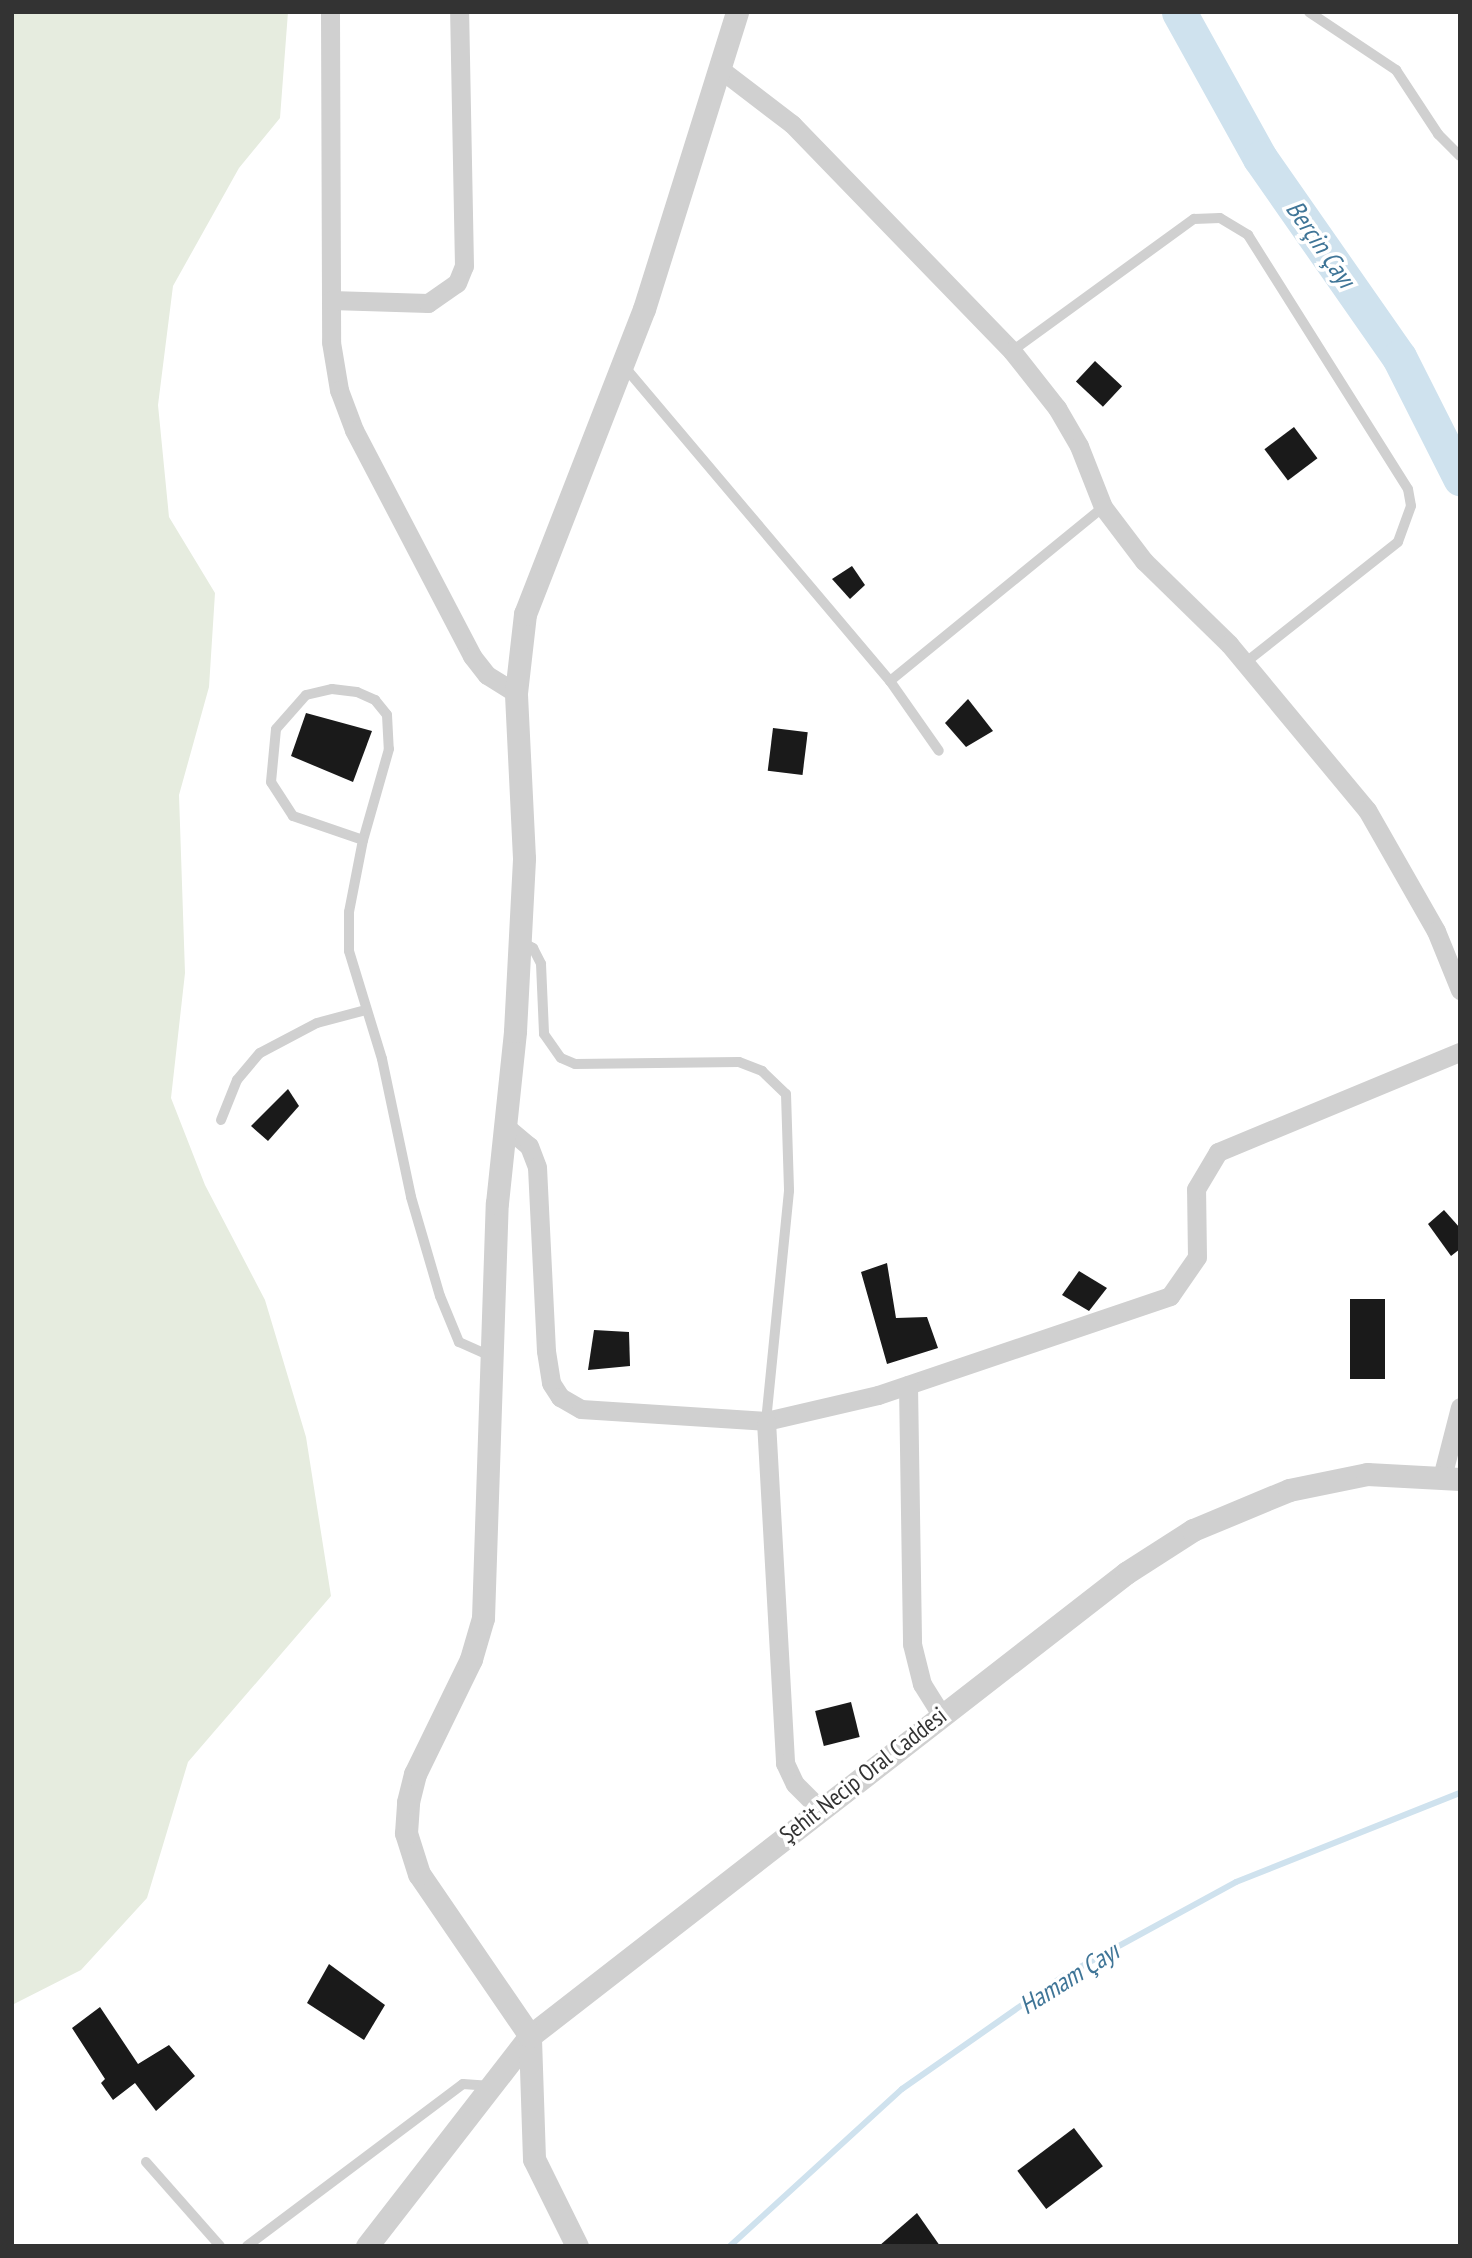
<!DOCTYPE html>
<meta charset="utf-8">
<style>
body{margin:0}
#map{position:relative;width:1472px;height:2258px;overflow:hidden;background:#fff;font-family:"PT Sans Narrow",sans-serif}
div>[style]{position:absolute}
.green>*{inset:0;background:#e6ecdf}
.stream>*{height:6px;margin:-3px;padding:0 3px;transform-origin:3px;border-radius:3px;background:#cfe2ee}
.river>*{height:35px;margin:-17.5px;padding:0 17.5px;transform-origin:17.5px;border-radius:17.5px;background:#cfe2ee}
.building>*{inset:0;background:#1a1a1a;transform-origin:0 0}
.service>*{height:10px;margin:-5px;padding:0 5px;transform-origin:5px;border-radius:5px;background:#d0d0d0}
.minor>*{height:19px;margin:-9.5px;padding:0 9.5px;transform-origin:9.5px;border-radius:9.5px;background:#d0d0d0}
.tertiary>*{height:23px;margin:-11.5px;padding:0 11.5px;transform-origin:11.5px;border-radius:11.5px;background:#d0d0d0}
span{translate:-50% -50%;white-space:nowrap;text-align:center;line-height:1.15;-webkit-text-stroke:7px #fff;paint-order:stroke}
.street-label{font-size:24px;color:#333}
.water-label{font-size:26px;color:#3f7597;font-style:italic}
.frame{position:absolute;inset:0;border:14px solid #333;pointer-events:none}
</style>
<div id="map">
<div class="green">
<i style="clip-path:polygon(12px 12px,288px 12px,280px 118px,239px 168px,173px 286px,158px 405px,169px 517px,215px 593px,209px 687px,179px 795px,185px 973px,171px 1098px,205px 1185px,265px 1300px,306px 1437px,331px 1596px,188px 1762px,147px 1898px,81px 1970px,12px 2005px)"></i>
</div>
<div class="stream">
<i style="left:730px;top:2246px;width:233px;rotate:-42.4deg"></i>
<i style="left:902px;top:2089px;width:195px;rotate:-35deg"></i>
<i style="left:1062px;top:1977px;width:198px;rotate:-28.6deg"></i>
<i style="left:1236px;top:1882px;width:241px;rotate:-21.7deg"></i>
</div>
<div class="river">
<i style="left:1179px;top:12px;width:167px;rotate:61deg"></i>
<i style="left:1260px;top:158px;width:243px;rotate:55.1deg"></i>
<i style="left:1399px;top:357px;width:136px;rotate:63.2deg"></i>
</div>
<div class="building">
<i style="left:1095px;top:361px;width:37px;height:28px;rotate:43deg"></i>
<i style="left:1294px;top:427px;width:39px;height:37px;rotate:53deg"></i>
<i style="clip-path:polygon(852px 566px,865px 585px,850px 599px,832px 579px)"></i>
<i style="clip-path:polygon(968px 699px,993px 731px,966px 747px,945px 723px)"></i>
<i style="clip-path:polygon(306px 713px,372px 731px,353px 782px,291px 756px)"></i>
<i style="left:773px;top:728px;width:35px;height:43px;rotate:7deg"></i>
<i style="clip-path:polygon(288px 1089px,299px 1106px,268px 1141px,251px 1126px)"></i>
<i style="clip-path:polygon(1444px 1210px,1460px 1228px,1460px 1249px,1451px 1256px,1428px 1224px)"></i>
<i style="clip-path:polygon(887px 1263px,896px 1318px,927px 1317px,938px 1348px,887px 1364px,861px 1272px)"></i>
<i style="clip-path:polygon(1079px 1271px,1107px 1288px,1089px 1311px,1062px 1295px)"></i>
<i style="left:1350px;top:1299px;width:35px;height:80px"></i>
<i style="clip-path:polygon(594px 1330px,629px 1332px,630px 1366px,588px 1370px)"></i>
<i style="left:851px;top:1702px;width:36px;height:37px;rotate:76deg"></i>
<i style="clip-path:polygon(329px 1964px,385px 2005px,364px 2040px,307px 2003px)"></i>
<i style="clip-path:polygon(100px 2007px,138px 2064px,169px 2045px,195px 2076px,156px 2111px,135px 2083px,113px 2100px,101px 2083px,105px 2079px,72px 2028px)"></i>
<i style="left:1074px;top:2128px;width:48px;height:71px;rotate:53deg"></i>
<i style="clip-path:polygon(917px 2213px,940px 2246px,879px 2246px)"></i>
</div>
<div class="service">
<i style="left:1309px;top:12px;width:105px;rotate:33.7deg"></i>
<i style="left:1396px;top:70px;width:77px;rotate:56.7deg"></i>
<i style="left:1438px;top:134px;width:31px;rotate:45deg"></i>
<i style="left:1012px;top:351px;width:225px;rotate:-36deg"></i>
<i style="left:1194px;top:219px;width:26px;rotate:-2deg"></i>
<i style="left:1220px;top:218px;width:33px;rotate:31deg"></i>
<i style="left:1248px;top:235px;width:300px;rotate:57.8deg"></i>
<i style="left:1408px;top:489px;width:17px;rotate:80deg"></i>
<i style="left:1411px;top:506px;width:38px;rotate:110deg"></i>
<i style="left:1398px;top:542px;width:195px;rotate:141.7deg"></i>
<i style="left:623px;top:365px;width:414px;rotate:49.8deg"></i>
<i style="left:890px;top:681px;width:85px;rotate:55deg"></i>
<i style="left:890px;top:681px;width:275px;rotate:-39.2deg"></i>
<i style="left:363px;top:840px;width:74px;rotate:-161.1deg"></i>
<i style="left:293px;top:816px;width:40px;rotate:-122.9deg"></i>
<i style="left:271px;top:782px;width:53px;rotate:-84.6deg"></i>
<i style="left:276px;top:729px;width:45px;rotate:-48.6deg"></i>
<i style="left:306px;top:695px;width:27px;rotate:-13deg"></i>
<i style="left:332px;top:689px;width:25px;rotate:7deg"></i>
<i style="left:357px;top:692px;width:20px;rotate:24deg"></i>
<i style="left:375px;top:700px;width:19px;rotate:51deg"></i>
<i style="left:387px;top:715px;width:34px;rotate:87deg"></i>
<i style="left:389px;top:749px;width:95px;rotate:105.9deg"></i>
<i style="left:363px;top:840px;width:73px;rotate:101deg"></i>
<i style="left:349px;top:912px;width:39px;rotate:90deg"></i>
<i style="left:349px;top:951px;width:113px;rotate:73deg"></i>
<i style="left:382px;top:1059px;width:141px;rotate:78.1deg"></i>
<i style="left:411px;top:1197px;width:103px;rotate:73.7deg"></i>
<i style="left:440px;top:1296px;width:50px;rotate:67.6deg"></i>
<i style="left:459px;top:1342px;width:35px;rotate:24deg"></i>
<i style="left:520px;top:941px;width:15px;rotate:28deg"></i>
<i style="left:533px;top:948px;width:18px;rotate:63deg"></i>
<i style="left:541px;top:964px;width:70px;rotate:87.5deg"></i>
<i style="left:544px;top:1034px;width:29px;rotate:55deg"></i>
<i style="left:561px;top:1058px;width:15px;rotate:23deg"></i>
<i style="left:575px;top:1064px;width:164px;rotate:-0.7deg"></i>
<i style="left:739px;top:1062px;width:25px;rotate:21deg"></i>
<i style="left:762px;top:1071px;width:33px;rotate:44deg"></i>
<i style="left:786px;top:1094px;width:97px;rotate:88.2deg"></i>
<i style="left:789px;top:1191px;width:231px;rotate:95.7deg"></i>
<i style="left:221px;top:1120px;width:43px;rotate:-68.2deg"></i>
<i style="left:237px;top:1080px;width:35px;rotate:-50deg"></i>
<i style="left:260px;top:1053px;width:64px;rotate:-27.8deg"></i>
<i style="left:317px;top:1023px;width:51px;rotate:-14.9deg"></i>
<i style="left:146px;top:2162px;width:112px;rotate:48.6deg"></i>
<i style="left:247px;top:2246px;width:270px;rotate:-36.9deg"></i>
<i style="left:463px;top:2084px;width:28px;rotate:4deg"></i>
</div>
<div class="minor">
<i style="left:330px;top:12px;width:330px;rotate:89.8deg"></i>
<i style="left:331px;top:342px;width:49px;rotate:80.5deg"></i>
<i style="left:339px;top:390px;width:43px;rotate:69.4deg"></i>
<i style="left:354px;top:430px;width:255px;rotate:62.4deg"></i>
<i style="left:472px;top:656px;width:24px;rotate:52deg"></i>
<i style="left:487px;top:675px;width:34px;rotate:32deg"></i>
<i style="left:720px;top:69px;width:91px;rotate:37.4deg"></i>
<i style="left:792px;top:124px;width:316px;rotate:45.9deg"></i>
<i style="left:1012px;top:351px;width:73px;rotate:51.7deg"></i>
<i style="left:1057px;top:408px;width:44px;rotate:59.9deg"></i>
<i style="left:1079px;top:446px;width:66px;rotate:68.5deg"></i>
<i style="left:1103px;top:507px;width:68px;rotate:52.8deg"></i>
<i style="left:1144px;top:561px;width:119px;rotate:44.3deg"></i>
<i style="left:1229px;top:644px;width:216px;rotate:50.3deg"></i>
<i style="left:1367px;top:810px;width:139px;rotate:60.3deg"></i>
<i style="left:1436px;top:931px;width:64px;rotate:67.9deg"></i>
<i style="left:331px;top:300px;width:97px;rotate:1.8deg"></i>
<i style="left:428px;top:303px;width:35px;rotate:-35deg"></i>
<i style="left:457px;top:283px;width:18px;rotate:-68deg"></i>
<i style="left:464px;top:266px;width:254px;rotate:-91.1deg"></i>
<i style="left:505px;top:1126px;width:31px;rotate:40deg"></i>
<i style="left:529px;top:1146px;width:22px;rotate:69deg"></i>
<i style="left:537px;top:1167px;width:184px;rotate:87.2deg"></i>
<i style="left:546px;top:1351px;width:32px;rotate:81deg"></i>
<i style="left:551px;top:1383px;width:17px;rotate:57deg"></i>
<i style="left:560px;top:1397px;width:24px;rotate:30deg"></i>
<i style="left:581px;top:1409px;width:185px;rotate:3.7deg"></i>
<i style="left:766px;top:1421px;width:115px;rotate:-13.1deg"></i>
<i style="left:878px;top:1395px;width:308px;rotate:-18.7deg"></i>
<i style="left:1170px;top:1296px;width:47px;rotate:-55.3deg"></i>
<i style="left:1197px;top:1257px;width:68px;rotate:-90.8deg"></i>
<i style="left:1196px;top:1189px;width:43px;rotate:-59.3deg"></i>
<i style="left:1218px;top:1152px;width:262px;rotate:-22.5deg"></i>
<i style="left:908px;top:1385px;width:259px;rotate:89.1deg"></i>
<i style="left:912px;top:1644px;width:41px;rotate:76deg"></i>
<i style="left:922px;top:1684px;width:36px;rotate:58deg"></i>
<i style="left:766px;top:1421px;width:343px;rotate:86.8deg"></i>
<i style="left:785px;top:1763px;width:23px;rotate:65deg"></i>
<i style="left:795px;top:1784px;width:35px;rotate:45deg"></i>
<i style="left:1442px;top:1477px;width:72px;rotate:-75.6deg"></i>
</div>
<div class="tertiary">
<i style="left:367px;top:2246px;width:266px;rotate:-52.2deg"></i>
<i style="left:530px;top:2036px;width:755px;rotate:-37.84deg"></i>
<i style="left:1126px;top:1573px;width:80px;rotate:-32.7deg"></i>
<i style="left:1193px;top:1530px;width:104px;rotate:-22.6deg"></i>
<i style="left:1289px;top:1490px;width:80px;rotate:-11.6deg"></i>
<i style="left:1367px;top:1474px;width:93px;rotate:3.1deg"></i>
<i style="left:577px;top:2246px;width:97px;rotate:-116.3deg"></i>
<i style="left:534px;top:2159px;width:123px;rotate:-91.9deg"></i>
<i style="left:530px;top:2036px;width:196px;rotate:-124.4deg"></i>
<i style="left:419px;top:1874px;width:43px;rotate:-107.6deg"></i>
<i style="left:406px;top:1833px;width:31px;rotate:-86deg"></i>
<i style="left:408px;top:1802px;width:29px;rotate:-76deg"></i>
<i style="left:415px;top:1774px;width:128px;rotate:-64deg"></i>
<i style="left:471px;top:1659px;width:43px;rotate:-73.7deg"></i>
<i style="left:483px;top:1618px;width:415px;rotate:-88.1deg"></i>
<i style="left:497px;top:1203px;width:173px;rotate:-84deg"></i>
<i style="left:515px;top:1031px;width:173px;rotate:-87deg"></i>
<i style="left:524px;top:858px;width:165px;rotate:-92.8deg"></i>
<i style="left:516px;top:693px;width:80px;rotate:-83.5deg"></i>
<i style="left:525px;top:614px;width:327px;rotate:-68.7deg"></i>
<i style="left:644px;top:309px;width:311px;rotate:-72.6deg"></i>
</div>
<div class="street-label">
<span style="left:863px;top:1775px;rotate:-38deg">Şehit Necip Oral Caddesi</span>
</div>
<div class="water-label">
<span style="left:1321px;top:244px;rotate:55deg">Berçin Çayı</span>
<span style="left:1069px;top:1978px;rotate:-32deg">Hamam Çayı</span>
</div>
<div class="frame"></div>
</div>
